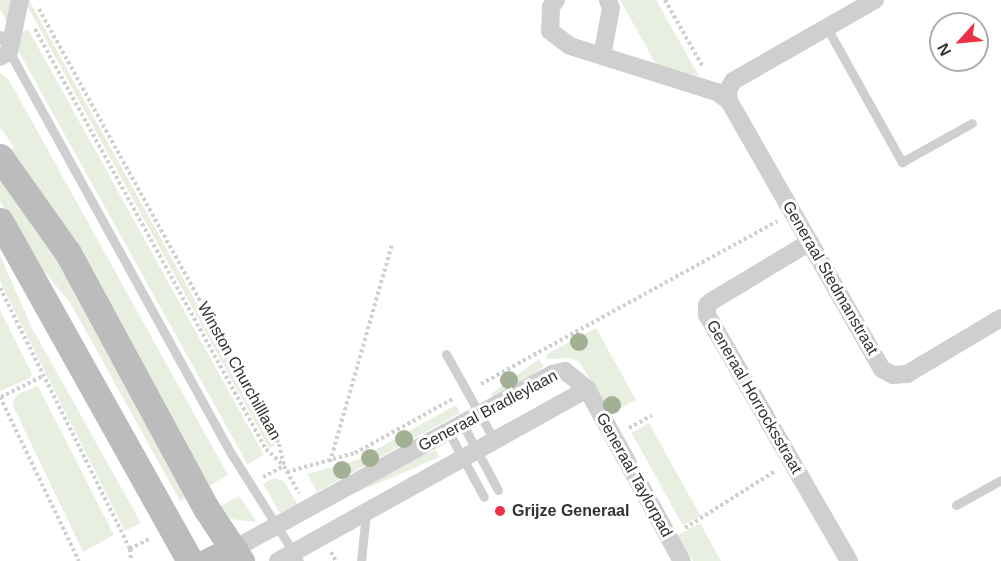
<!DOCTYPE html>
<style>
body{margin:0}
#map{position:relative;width:1001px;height:561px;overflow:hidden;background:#fff;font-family:Helvetica,sans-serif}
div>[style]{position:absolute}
.green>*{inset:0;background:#e8eee0;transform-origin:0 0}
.path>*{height:4px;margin-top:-2px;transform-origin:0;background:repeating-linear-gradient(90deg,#cfcfcf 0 3px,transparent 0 6px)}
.service>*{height:9px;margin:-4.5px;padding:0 4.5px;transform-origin:4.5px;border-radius:4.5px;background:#cfcfcf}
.minor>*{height:18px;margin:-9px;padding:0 9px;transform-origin:9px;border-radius:9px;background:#cfcfcf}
.secondary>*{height:27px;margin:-13.5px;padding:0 13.5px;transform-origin:13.5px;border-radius:13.5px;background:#bcbcbc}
.trees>*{width:18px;height:18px;margin:-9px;border-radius:50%;background:#a2b094}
.dots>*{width:16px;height:16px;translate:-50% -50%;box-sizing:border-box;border:3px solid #fff;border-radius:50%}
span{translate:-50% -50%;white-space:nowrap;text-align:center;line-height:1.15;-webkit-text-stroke:6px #fff;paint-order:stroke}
.street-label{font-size:16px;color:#323232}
.poi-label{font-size:16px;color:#323232;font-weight:700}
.left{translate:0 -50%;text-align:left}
.north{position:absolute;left:929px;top:12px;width:60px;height:60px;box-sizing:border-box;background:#fff;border:2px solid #adadad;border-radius:50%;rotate:243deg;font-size:16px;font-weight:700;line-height:24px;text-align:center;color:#323232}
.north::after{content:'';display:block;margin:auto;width:21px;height:27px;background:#eb3146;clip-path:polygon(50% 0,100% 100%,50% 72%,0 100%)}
</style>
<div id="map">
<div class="green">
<i style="clip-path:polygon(0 0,12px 0,8px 24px,0 9px)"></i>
<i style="clip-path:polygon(24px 0,29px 0,275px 445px,269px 448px)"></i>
<i style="clip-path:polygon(620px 0,656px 0,699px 76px,657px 66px)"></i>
<i style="left:28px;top:29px;width:487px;height:19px;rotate:61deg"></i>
<i style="clip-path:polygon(0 73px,9px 80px,228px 475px,207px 487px,11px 150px,14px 147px,0 127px)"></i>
<i style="clip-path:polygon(0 172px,30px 210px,188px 497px,180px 501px,71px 304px,26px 249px,0 201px)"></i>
<i style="clip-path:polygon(0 255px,32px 328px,141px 523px,125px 531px,6px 294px,0 281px)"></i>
<i style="clip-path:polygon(0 310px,32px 374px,30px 378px,0 391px)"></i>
<i style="clip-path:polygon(596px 328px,636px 400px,612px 413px,579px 362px,569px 358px,547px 359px,547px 354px)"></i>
<i style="left:539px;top:359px;width:9px;height:60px;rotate:54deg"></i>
<i style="clip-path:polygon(38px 386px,114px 535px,83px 552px,14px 408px,13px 401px,18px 394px)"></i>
<i style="clip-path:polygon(456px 405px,460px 413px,317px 492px,307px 474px,357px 460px)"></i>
<i style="left:649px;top:423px;width:106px;height:20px;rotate:61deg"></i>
<i style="left:436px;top:450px;width:8px;height:125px;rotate:67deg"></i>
<i style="clip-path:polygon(274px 478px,284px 481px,297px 504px,280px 513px,263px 484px)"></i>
<i style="clip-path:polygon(239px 496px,256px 521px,255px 522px,231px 519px,220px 506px)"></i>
<i style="clip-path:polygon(700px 523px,721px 561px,693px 561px,678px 535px)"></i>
</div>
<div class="path">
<i style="left:665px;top:0;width:77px;rotate:60.4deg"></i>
<i style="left:39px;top:9px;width:497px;rotate:61.1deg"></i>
<i style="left:279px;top:444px;width:23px;rotate:77deg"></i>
<i style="left:284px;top:466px;width:31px;rotate:61deg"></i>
<i style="left:35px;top:29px;width:479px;rotate:61.2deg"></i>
<i style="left:266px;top:449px;width:23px;rotate:43deg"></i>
<i style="left:0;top:288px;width:292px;rotate:63.5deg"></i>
<i style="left:130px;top:549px;width:12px;rotate:85deg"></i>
<i style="left:481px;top:384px;width:338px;rotate:-28.8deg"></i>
<i style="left:0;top:397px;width:182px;rotate:64.3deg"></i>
<i style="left:1px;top:397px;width:47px;rotate:-26.6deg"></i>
<i style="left:629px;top:428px;width:26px;rotate:-29deg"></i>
<i style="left:330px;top:462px;width:226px;rotate:-74.1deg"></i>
<i style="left:287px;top:472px;width:71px;rotate:-15.6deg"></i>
<i style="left:355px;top:453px;width:112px;rotate:-28.9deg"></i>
<i style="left:263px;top:477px;width:24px;rotate:-28deg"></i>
<i style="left:685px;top:528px;width:107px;rotate:-32.3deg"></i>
<i style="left:130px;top:549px;width:24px;rotate:-28deg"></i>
<i style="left:331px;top:552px;width:10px;rotate:61deg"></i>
</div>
<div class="service">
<i style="left:827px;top:28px;width:154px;rotate:60.8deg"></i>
<i style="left:902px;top:162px;width:80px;rotate:-29.1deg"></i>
<i style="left:0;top:35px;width:480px;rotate:61.1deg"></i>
<i style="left:232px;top:455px;width:125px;rotate:57.7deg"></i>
<i style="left:446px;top:354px;width:98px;rotate:60.8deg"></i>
<i style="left:462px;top:423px;width:76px;rotate:61.8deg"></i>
<i style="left:448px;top:431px;width:75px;rotate:61.4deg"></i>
<i style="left:956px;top:505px;width:51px;rotate:-29.1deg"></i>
<i style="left:361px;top:561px;width:48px;rotate:-84.1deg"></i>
</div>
<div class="minor">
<i style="left:556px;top:0;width:9px;rotate:126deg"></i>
<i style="left:551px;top:7px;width:24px;rotate:92deg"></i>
<i style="left:550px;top:31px;width:25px;rotate:37deg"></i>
<i style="left:570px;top:46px;width:154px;rotate:17.4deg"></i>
<i style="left:717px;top:92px;width:15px;rotate:37deg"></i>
<i style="left:875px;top:0;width:163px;rotate:150.3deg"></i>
<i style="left:733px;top:81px;width:10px;rotate:119deg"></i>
<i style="left:728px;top:90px;width:11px;rotate:85deg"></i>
<i style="left:729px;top:101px;width:309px;rotate:60.3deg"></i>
<i style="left:882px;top:369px;width:13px;rotate:29deg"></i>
<i style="left:893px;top:375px;width:14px;rotate:-4deg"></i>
<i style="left:907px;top:374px;width:109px;rotate:-30.8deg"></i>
<i style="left:602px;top:56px;width:49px;rotate:-79.4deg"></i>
<i style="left:611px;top:8px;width:9px;rotate:-111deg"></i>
<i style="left:0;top:57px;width:10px;rotate:-29deg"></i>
<i style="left:9px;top:52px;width:53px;rotate:-78.1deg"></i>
<i style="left:810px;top:242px;width:114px;rotate:149deg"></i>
<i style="left:712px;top:301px;width:6px;rotate:141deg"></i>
<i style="left:707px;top:305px;width:10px;rotate:90deg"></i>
<i style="left:707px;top:315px;width:284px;rotate:60deg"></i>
<i style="left:234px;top:549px;width:363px;rotate:-28.8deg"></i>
<i style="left:552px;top:374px;width:13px;rotate:-13deg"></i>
<i style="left:565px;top:371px;width:28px;rotate:39deg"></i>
<i style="left:587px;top:389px;width:196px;rotate:61.1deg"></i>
<i style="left:278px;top:561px;width:354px;rotate:-29.1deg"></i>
</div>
<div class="secondary">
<i style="left:0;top:157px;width:118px;rotate:54.7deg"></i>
<i style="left:68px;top:253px;width:290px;rotate:61.6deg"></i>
<i style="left:206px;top:508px;width:64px;rotate:56.6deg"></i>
<i style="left:0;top:221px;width:389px;rotate:60.8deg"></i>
<i style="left:209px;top:561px;width:28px;rotate:-26deg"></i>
</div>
<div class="trees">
<i style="left:579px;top:342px"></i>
<i style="left:509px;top:380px"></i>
<i style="left:612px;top:405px"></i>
<i style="left:404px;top:439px"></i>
<i style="left:370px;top:458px"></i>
<i style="left:342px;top:470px"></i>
</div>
<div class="dots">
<i style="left:500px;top:511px;background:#eb3146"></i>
</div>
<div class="street-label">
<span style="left:830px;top:278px;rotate:60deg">Generaal Stedmanstraat</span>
<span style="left:239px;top:371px;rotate:61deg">Winston Churchilllaan</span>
<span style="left:754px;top:397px;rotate:60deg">Generaal Horrocksstraat</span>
<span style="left:488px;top:411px;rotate:-28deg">Generaal Bradleylaan</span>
<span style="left:634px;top:475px;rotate:61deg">Generaal Taylorpad</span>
</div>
<div class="poi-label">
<span class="left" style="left:512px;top:511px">Grijze Generaal</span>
</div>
<div class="north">N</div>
</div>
